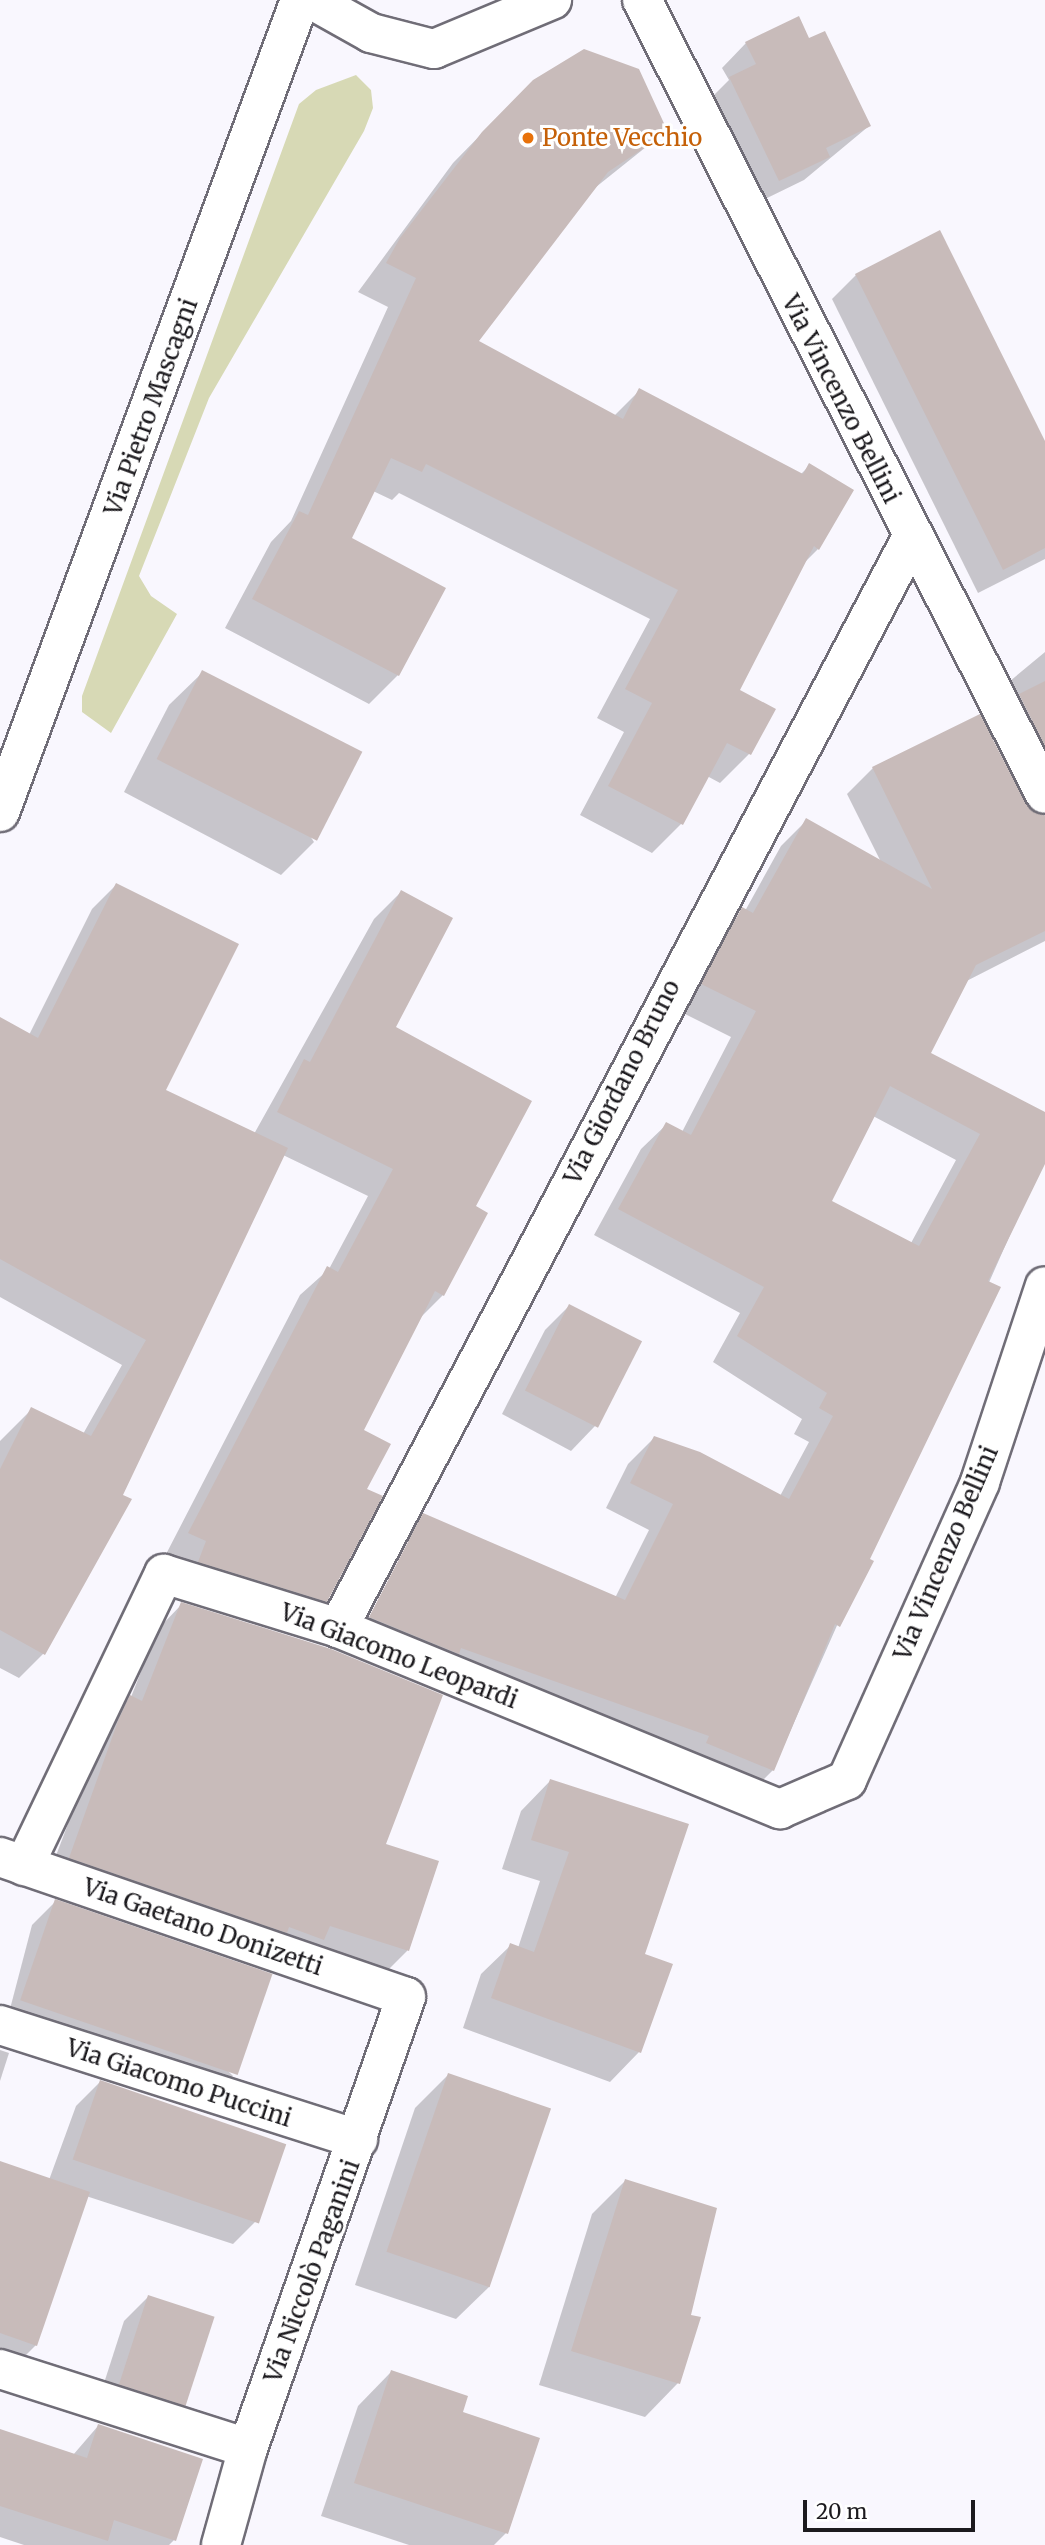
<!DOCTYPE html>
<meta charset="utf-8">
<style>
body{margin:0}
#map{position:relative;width:1045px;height:2545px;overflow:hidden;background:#f9f7fe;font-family:Merriweather,serif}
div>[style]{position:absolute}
.green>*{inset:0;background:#d7d9b5}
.shadow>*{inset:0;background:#0003}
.building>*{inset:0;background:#c8bbba;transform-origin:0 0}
.roads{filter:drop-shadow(2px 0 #706d77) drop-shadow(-2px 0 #706d77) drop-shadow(0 2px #706d77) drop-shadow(0 -2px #706d77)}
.street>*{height:38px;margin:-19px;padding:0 19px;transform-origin:19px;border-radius:19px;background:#fff}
.secondary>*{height:38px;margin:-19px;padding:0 19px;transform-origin:19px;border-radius:19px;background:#fff}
.dots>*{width:19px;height:19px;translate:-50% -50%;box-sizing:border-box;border:4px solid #fff;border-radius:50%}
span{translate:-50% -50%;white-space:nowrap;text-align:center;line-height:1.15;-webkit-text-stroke:6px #fff;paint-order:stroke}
.food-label{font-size:24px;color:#c56008}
.left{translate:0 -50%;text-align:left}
.street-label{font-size:24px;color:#1c1a1e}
.scale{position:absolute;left:803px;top:2500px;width:172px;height:32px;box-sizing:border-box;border:4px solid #1c1a1e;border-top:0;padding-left:9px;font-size:21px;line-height:24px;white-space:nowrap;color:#1c1a1e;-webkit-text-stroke:5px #fff;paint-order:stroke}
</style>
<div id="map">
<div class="green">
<i style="clip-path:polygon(356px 75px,371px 90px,373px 108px,364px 131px,209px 398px,139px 576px,151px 596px,177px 614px,111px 733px,82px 712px,82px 696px,299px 104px,316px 90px)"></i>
</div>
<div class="shadow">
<i style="clip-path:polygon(746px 43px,869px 126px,804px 180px,755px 204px,706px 103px,729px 80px,722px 68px)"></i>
<i style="clip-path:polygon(504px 111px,666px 131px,591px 191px,476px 342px,614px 416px,640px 390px,801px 474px,810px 465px,818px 549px,803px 564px,738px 691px,773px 709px,749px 754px,720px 783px,707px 776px,681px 824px,652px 853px,580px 815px,624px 732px,597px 718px,650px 619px,399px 493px,392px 500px,373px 491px,349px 539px,398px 675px,369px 704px,225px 628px,271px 542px,291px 521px,388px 307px,358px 292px,453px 163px)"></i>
<i style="clip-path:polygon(856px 275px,1045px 443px,1045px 559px,978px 593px,832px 299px)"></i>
<i style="clip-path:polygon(evenodd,1045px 652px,1045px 941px,945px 992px,929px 1054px,1045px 1114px,1045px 1156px,773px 1770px,747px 1796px,344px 1643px,398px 1540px,424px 1515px,615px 1598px,649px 1530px,606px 1508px,628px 1464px,654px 1438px,780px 1496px,809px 1442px,794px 1434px,802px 1419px,713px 1362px,740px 1313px,594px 1235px,641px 1149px,667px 1124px,682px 1132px,731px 1037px,677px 1010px,717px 935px,745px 911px,781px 846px,807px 820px,881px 862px,847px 794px,873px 768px,1025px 806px,1040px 815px,1004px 686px,1045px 652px,873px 1116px,956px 1160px,911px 1243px,829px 1202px,873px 1116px,1045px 652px,406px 1542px,410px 1542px,366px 1625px,363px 1624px,406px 1542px)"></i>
<i style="clip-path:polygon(203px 672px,314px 842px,281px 875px,124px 792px,169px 705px)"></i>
<i style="clip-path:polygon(116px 885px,163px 1091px,254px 1134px,374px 919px,401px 892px,393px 1028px,473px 1207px,443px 1295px,418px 1320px,362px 1431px,365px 1490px,326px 1601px,299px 1628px,163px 1560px,300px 1295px,329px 1269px,368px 1196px,283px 1155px,43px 1654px,19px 1678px,0 1668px,0 1441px,32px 1409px,83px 1434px,122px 1365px,0 1297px,0 1019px,29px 1035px,92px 909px)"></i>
<i style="clip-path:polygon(569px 1306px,595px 1426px,571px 1451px,502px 1414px,545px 1330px)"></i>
<i style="clip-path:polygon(182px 1604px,384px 1845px,437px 1862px,407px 1951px,383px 1975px,46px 1882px,107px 1721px,131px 1697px,158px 1629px)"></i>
<i style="clip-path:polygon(550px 1781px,643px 1955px,639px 2052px,610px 2082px,463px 2028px,481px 1974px,511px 1945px,518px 1948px,540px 1881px,502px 1869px,521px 1811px)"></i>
<i style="clip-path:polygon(56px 1901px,233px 2076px,209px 2100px,5px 2028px,32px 1925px)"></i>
<i style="clip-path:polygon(0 2050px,9px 2053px,0 2081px)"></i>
<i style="clip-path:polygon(448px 2075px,490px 2286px,456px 2319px,355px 2285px,415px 2108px)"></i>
<i style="clip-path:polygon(100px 2082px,257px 2220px,233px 2244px,86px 2196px,36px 2345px,12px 2369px,0 2365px,0 2163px,49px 2180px,76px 2106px)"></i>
<i style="clip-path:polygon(625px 2181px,688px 2316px,678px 2383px,645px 2417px,539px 2385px,592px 2214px)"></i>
<i style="clip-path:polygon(148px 2297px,184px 2404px,160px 2428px,96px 2408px,124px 2321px)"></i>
<i style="clip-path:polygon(391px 2372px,461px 2413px,506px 2533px,494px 2545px,409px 2545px,321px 2516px,358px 2406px)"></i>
<i style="clip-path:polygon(98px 2426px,174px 2540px,169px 2545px,24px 2545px,0 2537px,0 2430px,73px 2455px)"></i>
</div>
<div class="building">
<i style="clip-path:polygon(799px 16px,809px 38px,825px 31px,871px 126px,826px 148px,830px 157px,779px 181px,729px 77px,756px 64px,745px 42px)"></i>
<i style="clip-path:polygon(584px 49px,639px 69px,668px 132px,608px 172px,479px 341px,623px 419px,639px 388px,803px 474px,809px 463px,854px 490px,819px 550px,814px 546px,740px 690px,776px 709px,751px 755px,727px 743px,683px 825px,608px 786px,652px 703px,625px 689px,678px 590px,426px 464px,422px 472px,391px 458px,352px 538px,446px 588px,399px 676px,252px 599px,299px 511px,308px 515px,416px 278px,386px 263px,400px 238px,482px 132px,533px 80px)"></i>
<i style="clip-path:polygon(940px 230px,1045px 441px,1045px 548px,1003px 570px,855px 274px)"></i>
<i style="left:202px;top:670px;width:180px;height:100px;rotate:27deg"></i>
<i style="clip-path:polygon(1045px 681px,1045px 746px,1019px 694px)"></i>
<i style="clip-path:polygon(evenodd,980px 714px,1026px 804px,1045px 816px,1045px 931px,976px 965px,931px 1053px,1045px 1112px,1045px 1164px,988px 1281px,1001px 1287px,870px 1559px,874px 1561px,840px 1627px,835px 1624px,774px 1771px,706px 1743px,709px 1736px,461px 1648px,459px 1654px,369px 1617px,423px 1513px,625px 1600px,673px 1504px,630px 1483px,654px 1436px,700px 1452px,789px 1499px,833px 1416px,819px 1408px,827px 1393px,737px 1336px,764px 1287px,618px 1209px,666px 1122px,691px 1135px,756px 1011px,701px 984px,742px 907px,753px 913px,806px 818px,932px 889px,872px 767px,980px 714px,890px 1086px,980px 1134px,919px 1246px,832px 1201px,890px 1086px)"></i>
<i style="clip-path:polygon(116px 883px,239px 944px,166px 1090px,288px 1148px,123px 1495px,132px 1499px,45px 1655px,0 1630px,0 1469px,31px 1407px,91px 1436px,146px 1340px,0 1259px,0 1017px,38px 1038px)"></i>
<i style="clip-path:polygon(401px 890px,453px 918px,396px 1027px,532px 1101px,476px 1206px,488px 1213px,444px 1296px,435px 1291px,364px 1430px,391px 1444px,367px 1489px,383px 1496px,327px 1602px,198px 1562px,206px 1541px,188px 1533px,327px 1266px,338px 1272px,393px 1169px,277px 1112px,304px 1059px,310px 1062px)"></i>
<i style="left:569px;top:1304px;width:82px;height:97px;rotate:27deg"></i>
<i style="clip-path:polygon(181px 1602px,331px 1649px,443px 1695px,386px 1844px,439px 1861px,409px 1951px,330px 1926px,324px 1940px,289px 1927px,287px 1933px,69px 1858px,118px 1721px,130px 1695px,142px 1701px)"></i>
<i style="clip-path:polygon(550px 1779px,689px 1824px,645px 1954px,673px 1964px,641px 2053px,491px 1998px,510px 1943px,534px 1952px,569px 1852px,531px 1840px)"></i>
<i style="left:55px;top:1899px;width:230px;height:107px;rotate:19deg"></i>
<i style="left:448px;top:2073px;width:109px;height:189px;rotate:19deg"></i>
<i style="left:100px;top:2080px;width:197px;height:84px;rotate:19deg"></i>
<i style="clip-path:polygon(0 2161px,90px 2192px,37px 2346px,0 2333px)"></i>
<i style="clip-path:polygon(625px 2179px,717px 2208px,691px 2315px,701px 2317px,680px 2384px,571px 2351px)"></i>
<i style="left:148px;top:2295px;width:70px;height:94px;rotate:18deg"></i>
<i style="clip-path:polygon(391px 2370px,468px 2396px,463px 2412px,540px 2438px,508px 2534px,354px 2483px)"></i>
<i style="clip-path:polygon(98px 2424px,203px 2459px,176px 2541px,114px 2520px,108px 2541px,0 2506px,0 2429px,87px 2458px)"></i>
</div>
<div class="roads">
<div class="street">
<i style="left:312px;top:0;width:68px;rotate:29.2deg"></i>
<i style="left:371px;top:33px;width:65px;rotate:14.3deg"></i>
<i style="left:434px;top:49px;width:128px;rotate:-22.6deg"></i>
<i style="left:642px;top:0;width:890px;rotate:63.09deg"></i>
<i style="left:338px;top:1628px;width:1231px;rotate:-62.25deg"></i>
<i style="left:0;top:1857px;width:429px;rotate:19deg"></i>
<i style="left:406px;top:1997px;width:478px;rotate:109.3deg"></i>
<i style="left:248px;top:2448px;width:101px;rotate:105.6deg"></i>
<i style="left:24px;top:1866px;width:324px;rotate:-64.4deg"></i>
<i style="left:164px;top:1574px;width:182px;rotate:17.2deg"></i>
<i style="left:338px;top:1628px;width:478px;rotate:22.3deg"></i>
<i style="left:780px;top:1809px;width:73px;rotate:-23.4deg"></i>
<i style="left:847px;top:1780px;width:326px;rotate:-65.9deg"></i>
<i style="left:980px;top:1482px;width:206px;rotate:-71.7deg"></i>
<i style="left:0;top:2025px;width:376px;rotate:17.7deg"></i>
<i style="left:0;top:2369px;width:260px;rotate:17.7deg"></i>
</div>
<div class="secondary">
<i style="left:0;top:812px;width:866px;rotate:-69.72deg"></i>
</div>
</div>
<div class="dots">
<i style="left:528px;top:138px;background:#e8710a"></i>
</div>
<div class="food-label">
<span class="left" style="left:542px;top:138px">Ponte Vecchio</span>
</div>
<div class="street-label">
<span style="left:841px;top:399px;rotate:63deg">Via Vincenzo Bellini</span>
<span style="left:151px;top:407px;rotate:-70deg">Via Pietro Mascagni</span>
<span style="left:622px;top:1082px;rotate:-63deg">Via Giordano Bruno</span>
<span style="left:946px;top:1553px;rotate:-67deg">Via Vincenzo Bellini</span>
<span style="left:399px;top:1656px;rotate:21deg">Via Giacomo Leopardi</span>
<span style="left:203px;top:1927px;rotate:19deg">Via Gaetano Donizetti</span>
<span style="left:179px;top:2083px;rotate:18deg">Via Giacomo Puccini</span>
<span style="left:312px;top:2271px;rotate:-70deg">Via Niccolò Paganini</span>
</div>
<div class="scale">20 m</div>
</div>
